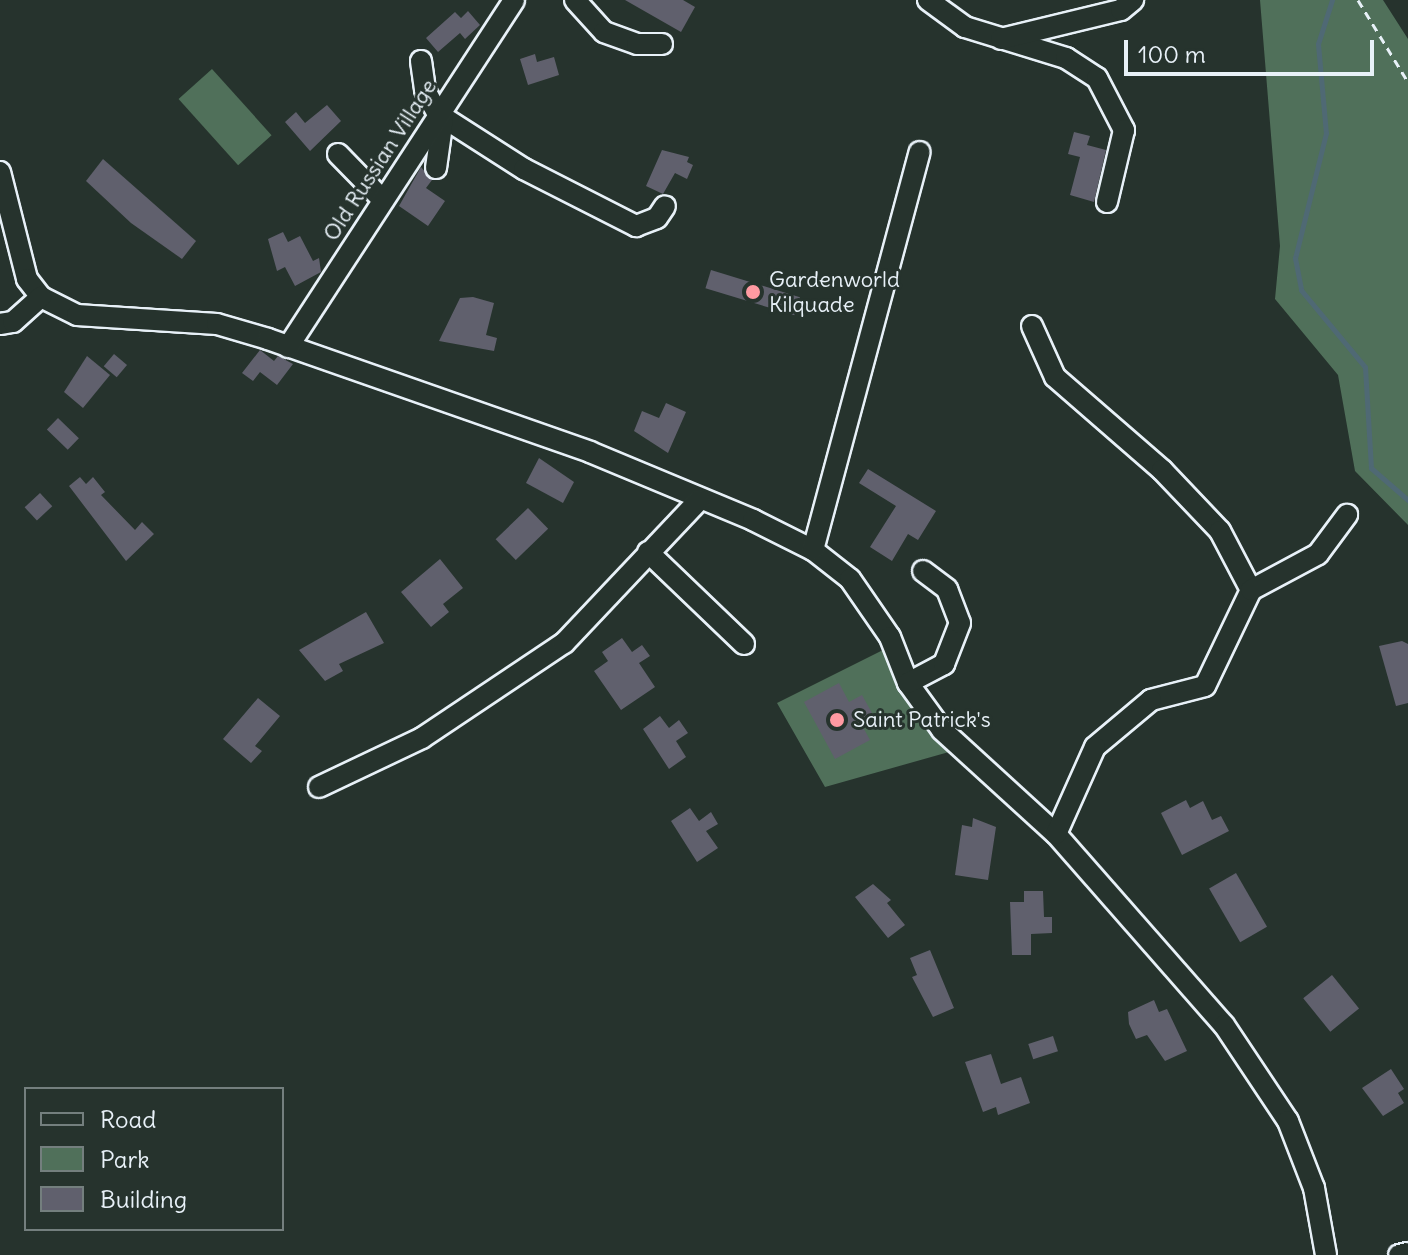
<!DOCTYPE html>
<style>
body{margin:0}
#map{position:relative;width:1408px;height:1255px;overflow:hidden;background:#26332d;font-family:Delius,sans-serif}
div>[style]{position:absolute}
.green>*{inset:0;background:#50705a;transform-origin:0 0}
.stream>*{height:5px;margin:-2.5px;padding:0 2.5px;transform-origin:2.5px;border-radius:2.5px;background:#4f6974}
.building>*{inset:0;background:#60606d;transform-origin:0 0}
.path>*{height:3px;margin-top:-1.5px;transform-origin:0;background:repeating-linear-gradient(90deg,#e8f1f8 0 8px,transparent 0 14px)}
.roads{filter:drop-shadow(2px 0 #e8f1f8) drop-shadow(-2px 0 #e8f1f8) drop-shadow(0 2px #e8f1f8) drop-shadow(0 -2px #e8f1f8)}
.minor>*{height:20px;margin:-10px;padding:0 10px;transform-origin:10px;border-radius:10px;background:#26332d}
.dots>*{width:22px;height:22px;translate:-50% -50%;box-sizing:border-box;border:4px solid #26332d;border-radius:50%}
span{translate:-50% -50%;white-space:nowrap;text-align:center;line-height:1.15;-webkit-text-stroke:6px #26332d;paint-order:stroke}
.street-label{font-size:22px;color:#e8f1f8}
.poi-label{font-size:22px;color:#e8f1f8}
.left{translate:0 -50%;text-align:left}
.legend{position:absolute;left:24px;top:1087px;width:260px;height:144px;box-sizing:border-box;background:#26332d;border:2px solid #747f7e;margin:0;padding:10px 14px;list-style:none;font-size:24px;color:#e8f1f8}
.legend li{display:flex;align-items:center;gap:16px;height:40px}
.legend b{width:40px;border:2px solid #747f7e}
.scale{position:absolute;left:1124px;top:40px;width:250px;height:36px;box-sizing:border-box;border:4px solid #e8f1f8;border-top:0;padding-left:10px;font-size:24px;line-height:28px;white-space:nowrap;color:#e8f1f8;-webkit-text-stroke:6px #26332d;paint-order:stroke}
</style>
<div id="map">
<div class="green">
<i style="clip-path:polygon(1260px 0,1383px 0,1408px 39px,1408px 525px,1355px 471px,1338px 375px,1275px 299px,1280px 246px)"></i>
<i style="left:212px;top:69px;width:89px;height:45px;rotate:48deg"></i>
<i style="clip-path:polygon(883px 650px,900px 685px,956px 750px,825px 787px,777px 703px)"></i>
</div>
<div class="stream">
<i style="left:1332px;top:0;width:46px;rotate:107.7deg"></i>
<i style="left:1318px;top:44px;width:89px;rotate:84.9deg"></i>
<i style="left:1326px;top:133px;width:129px;rotate:103.9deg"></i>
<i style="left:1295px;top:258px;width:33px;rotate:79deg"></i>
<i style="left:1301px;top:290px;width:100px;rotate:50.3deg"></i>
<i style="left:1365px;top:367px;width:101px;rotate:86.6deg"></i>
<i style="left:1371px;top:468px;width:49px;rotate:40.9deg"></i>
</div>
<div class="building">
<i style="clip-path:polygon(625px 0,683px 0,695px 7px,681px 32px)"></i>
<i style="clip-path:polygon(468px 11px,480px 25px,465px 39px,460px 33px,438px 52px,426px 38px,455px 12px,461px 18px)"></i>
<i style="clip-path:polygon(535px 54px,537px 62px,554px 57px,559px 75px,528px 85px,520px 59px)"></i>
<i style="clip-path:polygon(327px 105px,341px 121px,310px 151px,285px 122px,296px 112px,305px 123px)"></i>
<i style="clip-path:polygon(1074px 132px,1090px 136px,1087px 145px,1106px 150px,1094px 202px,1070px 195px,1080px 157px,1068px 154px)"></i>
<i style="clip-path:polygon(662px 150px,689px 157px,687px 162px,693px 165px,687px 179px,675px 173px,663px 194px,646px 186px)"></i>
<i style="clip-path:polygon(103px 159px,196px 241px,182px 259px,131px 223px,86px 181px)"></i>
<i style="clip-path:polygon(421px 167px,432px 180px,426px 188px,445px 201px,428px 226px,399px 206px)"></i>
<i style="clip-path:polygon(283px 232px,288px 242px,300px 236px,313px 261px,319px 258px,321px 272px,295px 286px,285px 267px,277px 271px,268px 239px)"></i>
<i style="left:711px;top:270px;width:93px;height:19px;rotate:17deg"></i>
<i style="clip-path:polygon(473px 297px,494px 303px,486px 335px,497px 338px,494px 351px,439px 341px,460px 298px)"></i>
<i style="clip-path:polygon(260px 350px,274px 361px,278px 356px,293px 364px,277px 385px,260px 372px,253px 381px,242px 373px)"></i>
<i style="left:114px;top:354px;width:17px;height:16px;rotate:40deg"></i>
<i style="clip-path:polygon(87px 356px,110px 375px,83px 408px,64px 392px)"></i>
<i style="clip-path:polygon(666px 403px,686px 412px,668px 453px,634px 431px,642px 411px,659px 418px)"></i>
<i style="left:58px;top:418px;width:29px;height:16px;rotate:44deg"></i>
<i style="clip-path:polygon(539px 458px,574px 482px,563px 503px,526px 483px)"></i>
<i style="clip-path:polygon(868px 469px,936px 511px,918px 540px,908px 534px,892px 561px,870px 547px,896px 506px,859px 483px)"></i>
<i style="clip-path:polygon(80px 477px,86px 484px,93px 477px,105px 492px,101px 495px,135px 530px,142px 522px,154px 534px,126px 561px,69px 486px)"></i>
<i style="left:40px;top:493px;width:18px;height:21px;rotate:47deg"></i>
<i style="left:528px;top:508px;width:29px;height:45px;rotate:46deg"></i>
<i style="clip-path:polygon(440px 559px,463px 588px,443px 604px,449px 612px,431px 627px,401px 592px)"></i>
<i style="clip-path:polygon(366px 612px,384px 643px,339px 664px,343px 671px,325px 681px,299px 650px)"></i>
<i style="clip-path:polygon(622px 638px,632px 652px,642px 645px,650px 656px,639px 663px,655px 687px,621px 710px,594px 671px,608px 661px,602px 652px)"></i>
<i style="clip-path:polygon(1402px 641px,1408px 644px,1408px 703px,1396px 706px,1379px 646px)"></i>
<i style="clip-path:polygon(839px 683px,849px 702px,862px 695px,872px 713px,859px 720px,870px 740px,835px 759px,804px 702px)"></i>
<i style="clip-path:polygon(258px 698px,280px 716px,255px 746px,262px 751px,251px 763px,223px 739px)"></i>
<i style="clip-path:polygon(660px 716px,669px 728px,679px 720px,688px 733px,676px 741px,686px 757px,669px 769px,643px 729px)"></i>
<i style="clip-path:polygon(1186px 800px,1190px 808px,1203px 801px,1212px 820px,1221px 816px,1229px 831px,1182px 855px,1161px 813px)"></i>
<i style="clip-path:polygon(690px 808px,699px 821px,711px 812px,718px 824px,706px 831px,718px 848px,697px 862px,671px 821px)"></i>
<i style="clip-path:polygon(973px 818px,996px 827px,988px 880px,955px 875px,962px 825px,972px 827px)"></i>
<i style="left:1236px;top:873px;width:62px;height:31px;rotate:60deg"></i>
<i style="clip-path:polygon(873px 884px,891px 900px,887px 903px,905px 925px,888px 938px,855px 897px)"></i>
<i style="clip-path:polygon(1024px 891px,1043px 891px,1044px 917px,1052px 917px,1052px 933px,1031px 934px,1031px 955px,1012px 955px,1010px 902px,1024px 902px)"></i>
<i style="clip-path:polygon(930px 950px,954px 1008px,933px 1017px,912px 977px,917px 975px,910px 958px)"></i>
<i style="left:1332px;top:975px;width:43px;height:37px;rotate:51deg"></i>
<i style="clip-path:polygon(1154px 1000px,1159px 1012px,1167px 1009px,1187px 1051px,1165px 1061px,1147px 1035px,1136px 1039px,1129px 1024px,1128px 1012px)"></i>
<i style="left:1053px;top:1036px;width:16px;height:26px;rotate:72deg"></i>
<i style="clip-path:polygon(991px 1054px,1001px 1084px,1021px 1077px,1030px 1103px,998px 1115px,996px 1107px,983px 1112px,965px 1062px)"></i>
<i style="clip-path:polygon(1391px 1069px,1404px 1089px,1398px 1093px,1404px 1103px,1383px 1116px,1362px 1088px)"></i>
</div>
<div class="path">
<i style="left:1358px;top:0;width:96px;rotate:58.6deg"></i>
</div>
<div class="roads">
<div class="minor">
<i style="left:575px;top:0;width:43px;rotate:47.8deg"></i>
<i style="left:604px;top:32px;width:35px;rotate:20deg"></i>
<i style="left:637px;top:44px;width:25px"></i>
<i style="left:928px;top:0;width:46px;rotate:36.1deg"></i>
<i style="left:965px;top:27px;width:106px;rotate:17.1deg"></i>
<i style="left:1066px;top:58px;width:37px;rotate:33deg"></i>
<i style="left:1097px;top:78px;width:59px;rotate:62.6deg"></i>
<i style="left:1124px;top:130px;width:74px;rotate:103.3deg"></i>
<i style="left:1001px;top:39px;width:123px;rotate:-13.6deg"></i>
<i style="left:1121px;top:10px;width:16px;rotate:-40deg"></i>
<i style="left:421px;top:61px;width:29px;rotate:82deg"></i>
<i style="left:425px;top:90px;width:27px;rotate:62deg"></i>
<i style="left:438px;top:114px;width:102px;rotate:32.6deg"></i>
<i style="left:524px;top:169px;width:126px;rotate:27deg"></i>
<i style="left:636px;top:226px;width:22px;rotate:-21deg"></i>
<i style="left:657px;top:218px;width:14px;rotate:-56deg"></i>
<i style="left:338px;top:154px;width:62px;rotate:45.7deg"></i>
<i style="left:436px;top:168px;width:50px;rotate:-82deg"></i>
<i style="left:0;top:172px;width:110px;rotate:75.8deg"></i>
<i style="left:27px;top:279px;width:23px;rotate:52deg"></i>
<i style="left:41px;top:297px;width:40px;rotate:26.6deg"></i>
<i style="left:77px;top:315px;width:140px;rotate:3.7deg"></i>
<i style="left:217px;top:324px;width:53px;rotate:16.4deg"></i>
<i style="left:268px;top:339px;width:341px;rotate:19.3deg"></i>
<i style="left:590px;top:452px;width:177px;rotate:22.6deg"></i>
<i style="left:753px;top:520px;width:67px;rotate:26.6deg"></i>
<i style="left:813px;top:550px;width:47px;rotate:38.1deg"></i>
<i style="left:850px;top:579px;width:70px;rotate:55.4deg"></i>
<i style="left:890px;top:637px;width:49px;rotate:68.6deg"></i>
<i style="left:908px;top:683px;width:58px;rotate:54.1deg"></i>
<i style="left:942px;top:730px;width:154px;rotate:42.4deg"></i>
<i style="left:1056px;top:834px;width:254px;rotate:48.7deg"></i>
<i style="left:1224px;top:1025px;width:115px;rotate:56.3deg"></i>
<i style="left:1288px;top:1121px;width:72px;rotate:68.8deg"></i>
<i style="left:1314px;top:1188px;width:68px;rotate:79.8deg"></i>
<i style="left:0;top:324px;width:13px;rotate:-9deg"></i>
<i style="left:13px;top:322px;width:38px;rotate:-42deg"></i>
<i style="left:1032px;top:326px;width:56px;rotate:65.7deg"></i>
<i style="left:1055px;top:377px;width:142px;rotate:41deg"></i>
<i style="left:1162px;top:470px;width:84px;rotate:46.4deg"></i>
<i style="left:1220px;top:531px;width:67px;rotate:62.3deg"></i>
<i style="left:1251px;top:590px;width:106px;rotate:115.6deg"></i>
<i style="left:1205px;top:686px;width:56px;rotate:165.5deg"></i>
<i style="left:1151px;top:700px;width:73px;rotate:140deg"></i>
<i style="left:1095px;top:747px;width:95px;rotate:114.1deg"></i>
<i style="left:288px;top:347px;width:414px;rotate:-56.9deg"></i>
<i style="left:813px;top:550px;width:412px;rotate:-75deg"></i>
<i style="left:648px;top:552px;width:133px;rotate:43.8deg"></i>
<i style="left:1251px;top:590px;width:76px;rotate:-28.2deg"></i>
<i style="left:1318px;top:554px;width:49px;rotate:-53.4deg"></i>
<i style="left:908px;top:683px;width:41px;rotate:-27.8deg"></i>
<i style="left:944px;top:664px;width:44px;rotate:-68.7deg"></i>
<i style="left:960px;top:623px;width:36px;rotate:-111deg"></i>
<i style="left:947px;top:589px;width:30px;rotate:-143deg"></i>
<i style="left:319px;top:787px;width:114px;rotate:-25.4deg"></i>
<i style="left:422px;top:738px;width:171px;rotate:-33.8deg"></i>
<i style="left:564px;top:643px;width:197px;rotate:-46.6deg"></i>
<i style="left:1399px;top:1255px;width:9px;rotate:-13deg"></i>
</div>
</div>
<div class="dots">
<i style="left:753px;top:292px;background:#ff9aa2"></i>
<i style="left:837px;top:720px;background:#ff9aa2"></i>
</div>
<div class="street-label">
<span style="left:380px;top:160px;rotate:-57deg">Old Russian Village</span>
</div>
<div class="poi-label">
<span class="left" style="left:769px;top:292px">Gardenworld<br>Kilquade</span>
<span class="left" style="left:853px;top:720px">Saint Patrick's</span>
</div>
<ul class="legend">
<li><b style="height:10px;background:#26332d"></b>Road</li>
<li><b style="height:22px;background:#50705a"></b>Park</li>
<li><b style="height:22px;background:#60606d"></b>Building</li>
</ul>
<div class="scale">100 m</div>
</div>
